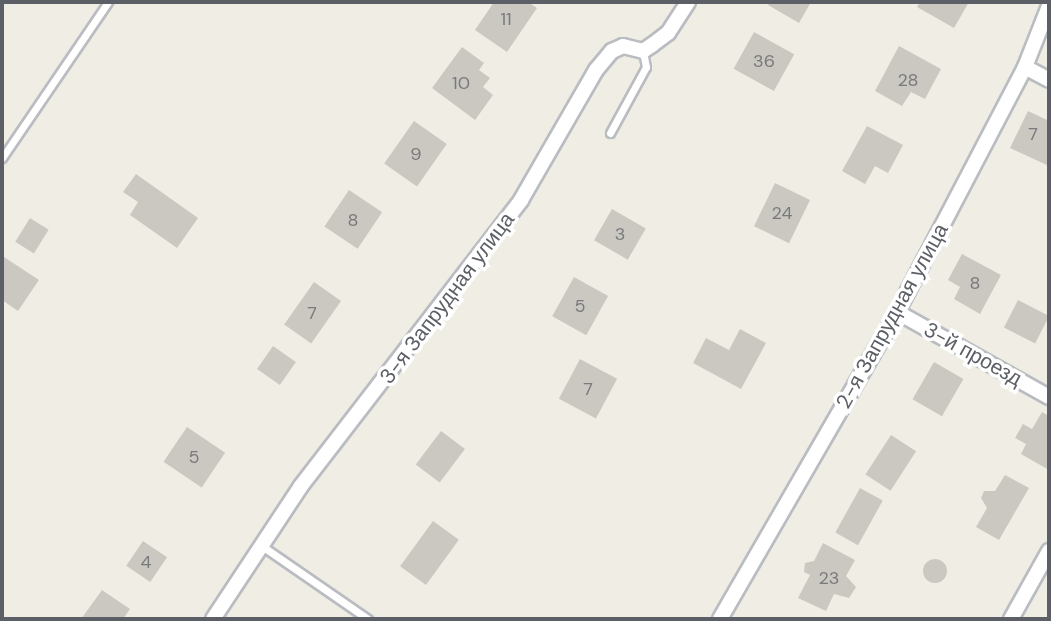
<!DOCTYPE html>
<meta charset="utf-8">
<style>
body{margin:0}
#map{position:relative;width:1051px;height:621px;overflow:hidden;background:#f0eee4;font-family:"DM Sans",sans-serif}
div>[style]{position:absolute}
.building>*{inset:0;background:#cbc8c1;transform-origin:0 0}
.round{border-radius:50%}
.roads{filter:drop-shadow(2px 0 #b9bcc1) drop-shadow(-2px 0 #b9bcc1) drop-shadow(0 2px #b9bcc1) drop-shadow(0 -2px #b9bcc1)}
.service>*{height:7px;margin:-3.5px;padding:0 3.5px;transform-origin:3.5px;border-radius:3.5px;background:#fff}
.minor>*{height:14px;margin:-7px;padding:0 7px;transform-origin:7px;border-radius:7px;background:#fff}
span{translate:-50% -50%;white-space:nowrap;text-align:center;line-height:1.15;-webkit-text-stroke:7px #fff;paint-order:stroke}
.number-label{font-size:18px;color:#787a7d}
.number-label span{-webkit-text-stroke-width:0}
.street-label{font-size:21px;color:#5c6066}
.frame{position:absolute;inset:0;border:4px solid #5c6066;pointer-events:none}
</style>
<div id="map">
<div class="building">
<i style="clip-path:polygon(494px 2px,528px 2px,537px 8px,507px 52px,475px 30px)"></i>
<i style="clip-path:polygon(770px 2px,811px 2px,799px 23px,768px 5px)"></i>
<i style="clip-path:polygon(920px 2px,969px 2px,954px 28px,917px 7px)"></i>
<i style="left:754px;top:32px;width:46px;height:42px;rotate:29deg"></i>
<i style="clip-path:polygon(899px 46px,941px 69px,925px 99px,911px 92px,902px 106px,875px 91px)"></i>
<i style="clip-path:polygon(462px 47px,484px 63px,479px 70px,490px 78px,483px 87px,493px 95px,475px 120px,432px 88px)"></i>
<i style="clip-path:polygon(1028px 111px,1049px 121px,1049px 166px,1010px 148px)"></i>
<i style="left:414px;top:121px;width:40px;height:52px;rotate:35deg"></i>
<i style="clip-path:polygon(867px 126px,903px 145px,888px 173px,875px 166px,865px 184px,842px 171px)"></i>
<i style="clip-path:polygon(136px 174px,198px 218px,177px 248px,130px 215px,138px 202px,123px 192px)"></i>
<i style="left:775px;top:183px;width:39px;height:48px;rotate:26deg"></i>
<i style="left:349px;top:190px;width:40px;height:44px;rotate:34deg"></i>
<i style="left:612px;top:209px;width:39px;height:36px;rotate:30deg"></i>
<i style="left:30px;top:218px;width:22px;height:28px;rotate:32deg"></i>
<i style="clip-path:polygon(962px 254px,1001px 275px,980px 314px,954px 299px,960px 287px,948px 280px)"></i>
<i style="clip-path:polygon(4px 257px,39px 280px,18px 311px,2px 300px)"></i>
<i style="left:574px;top:277px;width:39px;height:45px;rotate:29deg"></i>
<i style="left:314px;top:282px;width:33px;height:52px;rotate:35deg"></i>
<i style="left:1018px;top:300px;width:35px;height:31px;rotate:27deg"></i>
<i style="clip-path:polygon(740px 329px,766px 343px,741px 389px,693px 363px,706px 338px,729px 350px)"></i>
<i style="left:273px;top:346px;width:28px;height:28px;rotate:35deg"></i>
<i style="left:580px;top:359px;width:42px;height:45px;rotate:28deg"></i>
<i style="left:934px;top:362px;width:34px;height:43px;rotate:30deg"></i>
<i style="clip-path:polygon(1042px 412px,1049px 416px,1049px 470px,1021px 454px,1026px 444px,1015px 438px,1023px 424px,1032px 429px)"></i>
<i style="left:187px;top:427px;width:46px;height:42px;rotate:34deg"></i>
<i style="left:441px;top:431px;width:30px;height:42px;rotate:37deg"></i>
<i style="left:891px;top:435px;width:30px;height:47px;rotate:33deg"></i>
<i style="clip-path:polygon(1005px 475px,1029px 488px,999px 540px,976px 527px,987px 508px,981px 498px,984px 491px,995px 491px)"></i>
<i style="left:860px;top:488px;width:26px;height:51px;rotate:29deg"></i>
<i style="left:433px;top:521px;width:32px;height:56px;rotate:36deg"></i>
<i style="left:143px;top:541px;width:29px;height:30px;rotate:34deg"></i>
<i style="clip-path:polygon(823px 543px,855px 560px,846px 576px,856px 587px,849px 598px,834px 594px,826px 611px,798px 598px,810px 575px,804px 572px,805px 563px,814px 561px)"></i>
<i class="round" style="left:923px;top:559px;width:24px;height:24px"></i>
<i style="clip-path:polygon(102px 590px,130px 609px,123px 619px,81px 619px)"></i>
</div>
<div class="roads">
<div class="service">
<i style="left:610px;top:133px;width:75px;rotate:-61.4deg"></i>
<i style="left:646px;top:67px;width:16px;rotate:-101deg"></i>
<i style="left:2px;top:158px;width:189px;rotate:-55.8deg"></i>
<i style="left:262px;top:546px;width:129px;rotate:34.6deg"></i>
</div>
<div class="minor">
<i style="left:1025px;top:67px;width:27px;rotate:28deg"></i>
<i style="left:897px;top:312px;width:174px;rotate:29.2deg"></i>
<i style="left:213px;top:619px;width:159px;rotate:-56.5deg"></i>
<i style="left:301px;top:486px;width:361px;rotate:-52.4deg"></i>
<i style="left:521px;top:200px;width:150px;rotate:-60deg"></i>
<i style="left:596px;top:70px;width:25px;rotate:-50deg"></i>
<i style="left:612px;top:51px;width:12px;rotate:-24deg"></i>
<i style="left:623px;top:46px;width:21px;rotate:14deg"></i>
<i style="left:643px;top:51px;width:11px;rotate:-34deg"></i>
<i style="left:652px;top:45px;width:20px;rotate:-37deg"></i>
<i style="left:668px;top:33px;width:37px;rotate:-57deg"></i>
<i style="left:720px;top:619px;width:354px;rotate:-60deg"></i>
<i style="left:897px;top:312px;width:276px;rotate:-62.4deg"></i>
<i style="left:1025px;top:67px;width:66px;rotate:-68.5deg"></i>
<i style="left:1011px;top:619px;width:78px;rotate:-60.8deg"></i>
</div>
</div>
<div class="number-label">
<span style="left:506px;top:19px">11</span>
<span style="left:764px;top:61px">36</span>
<span style="left:908px;top:80px">28</span>
<span style="left:461px;top:83px">10</span>
<span style="left:1033px;top:134px">7</span>
<span style="left:416px;top:154px">9</span>
<span style="left:782px;top:213px">24</span>
<span style="left:353px;top:220px">8</span>
<span style="left:620px;top:234px">3</span>
<span style="left:975px;top:283px">8</span>
<span style="left:580px;top:306px">5</span>
<span style="left:312px;top:313px">7</span>
<span style="left:588px;top:389px">7</span>
<span style="left:194px;top:457px">5</span>
<span style="left:146px;top:562px">4</span>
<span style="left:829px;top:578px">23</span>
</div>
<div class="street-label">
<span style="left:447px;top:298px;rotate:-53deg">3-я Запрудная улица</span>
<span style="left:892px;top:316px;rotate:-61deg">2-я Запрудная улица</span>
<span style="left:973px;top:354px;rotate:29deg">3-й проезд</span>
</div>
<div class="frame"></div>
</div>
